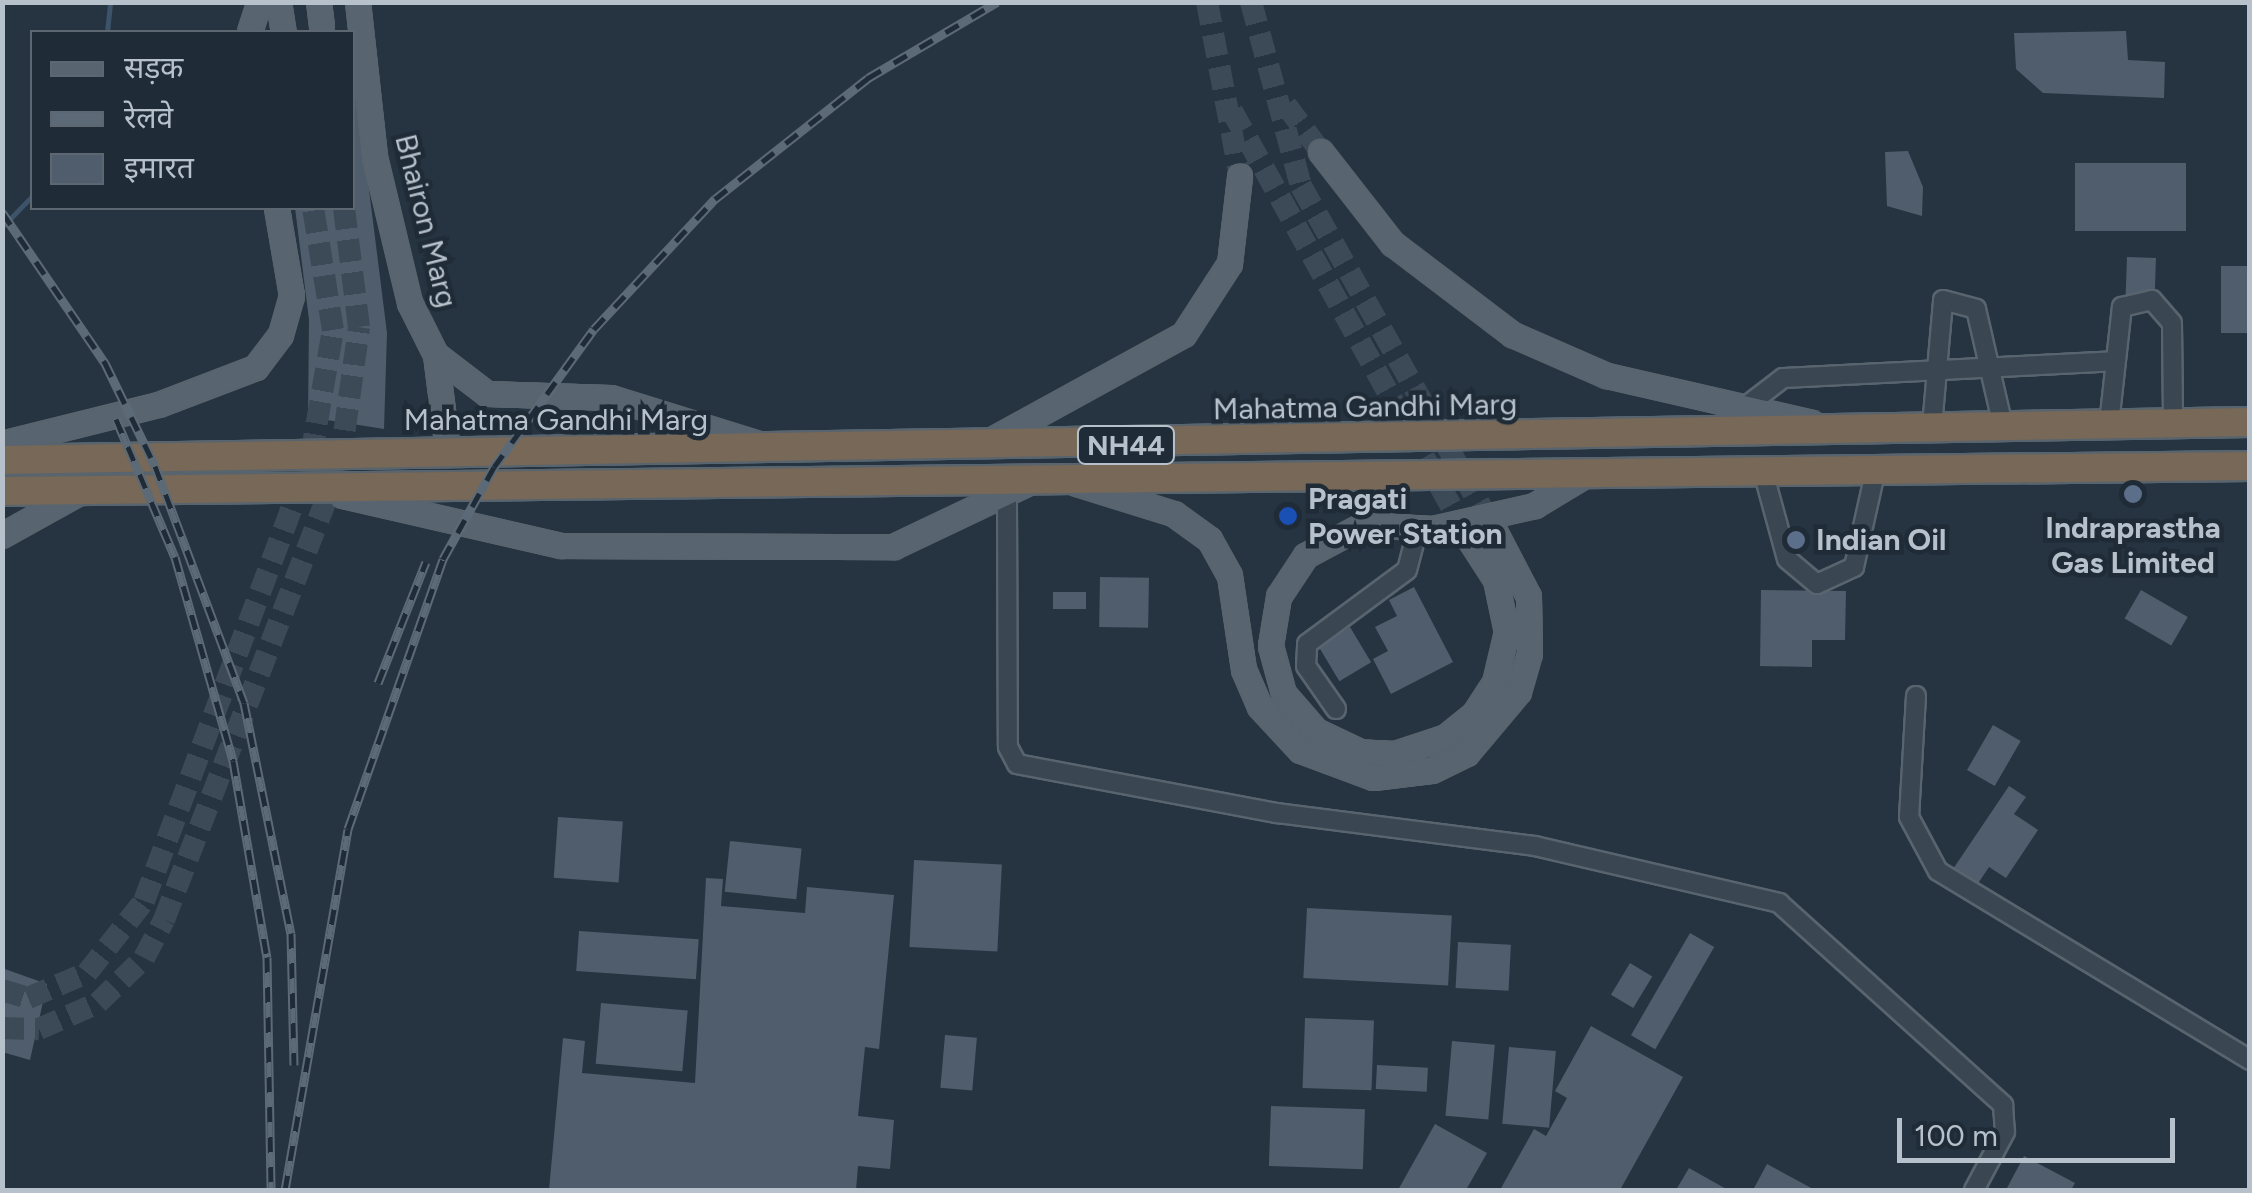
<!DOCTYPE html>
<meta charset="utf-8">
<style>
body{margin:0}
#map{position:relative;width:2252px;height:1193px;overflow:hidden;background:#263441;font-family:Figtree,"Noto Sans Devanagari",sans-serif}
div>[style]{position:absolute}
.stream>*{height:5px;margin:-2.5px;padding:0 2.5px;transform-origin:2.5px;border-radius:2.5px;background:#3c536a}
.building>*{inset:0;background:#4f5d6c;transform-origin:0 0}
.major-tunnel>*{height:22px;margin-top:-11px;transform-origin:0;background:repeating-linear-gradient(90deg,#3c4956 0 22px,transparent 0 33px)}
.roads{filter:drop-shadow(2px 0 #58646e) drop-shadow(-2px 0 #58646e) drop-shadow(0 2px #58646e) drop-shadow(0 -2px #58646e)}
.minor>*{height:18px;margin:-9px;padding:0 9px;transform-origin:9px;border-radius:9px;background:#3a4651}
.major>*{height:22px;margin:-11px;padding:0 11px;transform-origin:11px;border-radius:11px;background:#586571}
.highway>*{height:28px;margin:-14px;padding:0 14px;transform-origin:14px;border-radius:14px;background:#776857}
.rail>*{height:9px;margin-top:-4.5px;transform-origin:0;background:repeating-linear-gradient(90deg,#1f2b36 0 15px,#5c6a78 0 30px);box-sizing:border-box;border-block:2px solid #5c6a78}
.dots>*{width:28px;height:28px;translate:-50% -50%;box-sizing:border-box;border:5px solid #1f2b36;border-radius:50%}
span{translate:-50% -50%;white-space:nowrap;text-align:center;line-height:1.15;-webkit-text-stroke:9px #1f2b36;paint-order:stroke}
.shield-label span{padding:2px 8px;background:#1f2b36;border:2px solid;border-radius:8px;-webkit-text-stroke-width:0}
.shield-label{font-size:28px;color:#b7c1cb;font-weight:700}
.street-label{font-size:30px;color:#b7c1cb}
.poi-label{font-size:30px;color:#b7c1cb;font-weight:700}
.left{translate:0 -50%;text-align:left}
.frame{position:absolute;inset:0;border:5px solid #b7c1cb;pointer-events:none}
.legend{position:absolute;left:30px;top:30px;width:325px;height:180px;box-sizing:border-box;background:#1f2b36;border:2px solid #5c6772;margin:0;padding:12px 18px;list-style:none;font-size:30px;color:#b7c1cb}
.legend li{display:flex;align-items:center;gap:20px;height:50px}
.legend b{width:50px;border:2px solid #5c6772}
.scale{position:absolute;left:1897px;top:1118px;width:278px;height:45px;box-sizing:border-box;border:5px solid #b7c1cb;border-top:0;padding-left:12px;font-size:30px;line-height:35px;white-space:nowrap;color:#b7c1cb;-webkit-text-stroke:8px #1f2b36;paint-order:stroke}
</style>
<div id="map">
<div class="stream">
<i style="left:107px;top:32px;width:30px;rotate:-84deg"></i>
<i style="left:2px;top:227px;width:43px;rotate:-45.9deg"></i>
</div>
<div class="building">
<i style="clip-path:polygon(2126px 31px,2128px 60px,2165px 62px,2164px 98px,2043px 93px,2016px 69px,2014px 33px)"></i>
<i style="clip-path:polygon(355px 78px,387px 333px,384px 429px,308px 417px,309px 320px,295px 208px,352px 208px)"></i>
<i style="clip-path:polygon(1908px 151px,1923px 187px,1922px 216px,1887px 206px,1885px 152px)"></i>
<i style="left:2075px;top:163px;width:111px;height:68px"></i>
<i style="left:2127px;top:257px;width:29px;height:39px;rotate:2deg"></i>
<i style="left:2221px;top:266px;width:29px;height:67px"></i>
<i style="left:1100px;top:577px;width:49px;height:50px;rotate:1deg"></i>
<i style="clip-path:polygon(1414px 587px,1453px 662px,1391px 694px,1373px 659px,1388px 651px,1375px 627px,1397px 616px,1389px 600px)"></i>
<i style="clip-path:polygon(1761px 590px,1846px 591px,1845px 640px,1812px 640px,1812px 667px,1760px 666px)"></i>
<i style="left:2141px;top:590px;width:54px;height:33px;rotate:30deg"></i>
<i style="left:1053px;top:592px;width:33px;height:17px"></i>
<i style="left:1350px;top:627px;width:41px;height:37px;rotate:59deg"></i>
<i style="left:1993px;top:725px;width:32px;height:52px;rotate:30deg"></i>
<i style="clip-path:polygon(2009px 786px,2026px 797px,2014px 814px,2038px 830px,2006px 878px,1989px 867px,1973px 891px,1949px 875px)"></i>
<i style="left:558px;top:817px;width:65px;height:61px;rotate:4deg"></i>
<i style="left:730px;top:841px;width:72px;height:51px;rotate:6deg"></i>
<i style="left:914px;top:860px;width:88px;height:87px;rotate:3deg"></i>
<i style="clip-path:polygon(706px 878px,723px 879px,721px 906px,805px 913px,807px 887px,894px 895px,879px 1049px,865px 1047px,858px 1116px,894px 1120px,890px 1169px,858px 1166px,856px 1190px,549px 1190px,563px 1038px,585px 1041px,582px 1073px,695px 1083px)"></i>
<i style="left:1307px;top:908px;width:145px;height:70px;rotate:3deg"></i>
<i style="left:579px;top:931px;width:120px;height:40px;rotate:4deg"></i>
<i style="left:1690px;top:933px;width:28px;height:118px;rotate:30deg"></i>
<i style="left:1458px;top:942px;width:53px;height:46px;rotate:3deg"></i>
<i style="left:1630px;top:963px;width:26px;height:37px;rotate:31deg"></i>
<i style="clip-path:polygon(2px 968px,47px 984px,30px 1060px,2px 1052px)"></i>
<i style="left:601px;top:1003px;width:87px;height:61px;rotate:5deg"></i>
<i style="left:1305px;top:1018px;width:69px;height:70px;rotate:2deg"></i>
<i style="clip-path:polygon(1591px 1026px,1683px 1077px,1620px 1190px,1500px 1190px,1534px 1129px,1546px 1136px,1567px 1098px,1555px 1091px)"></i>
<i style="left:945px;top:1035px;width:32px;height:53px;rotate:5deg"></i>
<i style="left:1452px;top:1041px;width:43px;height:75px;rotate:5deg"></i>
<i style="left:1509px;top:1047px;width:47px;height:77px;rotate:5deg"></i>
<i style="left:1377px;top:1065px;width:51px;height:24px;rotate:3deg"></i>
<i style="left:1271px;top:1106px;width:94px;height:60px;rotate:2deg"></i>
<i style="clip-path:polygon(1435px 1124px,1487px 1153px,1466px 1190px,1398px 1190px)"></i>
<i style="clip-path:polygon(2024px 1156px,2075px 1183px,2071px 1190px,2007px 1188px)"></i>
<i style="clip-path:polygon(1767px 1164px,1815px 1190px,1753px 1190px)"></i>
<i style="clip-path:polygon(1689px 1168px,1728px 1190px,1676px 1190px)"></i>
</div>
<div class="major-tunnel">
<i style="left:1207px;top:2px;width:178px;rotate:79.3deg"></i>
<i style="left:1251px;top:2px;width:191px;rotate:74.8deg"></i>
<i style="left:1301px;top:186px;width:388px;rotate:60.7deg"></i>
<i style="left:1286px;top:105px;width:59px;rotate:53.3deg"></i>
<i style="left:1232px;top:111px;width:485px;rotate:61deg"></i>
<i style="left:2px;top:990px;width:27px;rotate:17deg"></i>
<i style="left:28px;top:998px;width:64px;rotate:-23deg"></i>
<i style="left:87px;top:973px;width:92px;rotate:-51.6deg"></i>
<i style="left:144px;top:901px;width:475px;rotate:-69.4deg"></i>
<i style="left:311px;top:456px;width:128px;rotate:-80.1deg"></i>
<i style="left:333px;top:330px;width:124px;rotate:-99.3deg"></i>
<i style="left:2px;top:1028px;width:37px;rotate:2deg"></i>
<i style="left:39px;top:1029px;width:64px;rotate:-23.8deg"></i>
<i style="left:98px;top:1003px;width:64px;rotate:-44.4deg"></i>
<i style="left:144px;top:958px;width:43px;rotate:-62.2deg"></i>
<i style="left:164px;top:920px;width:490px;rotate:-68.9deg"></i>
<i style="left:340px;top:463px;width:137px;rotate:-82deg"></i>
<i style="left:359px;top:327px;width:120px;rotate:-97.2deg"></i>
</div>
<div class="roads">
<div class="minor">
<i style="left:1744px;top:408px;width:49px;rotate:-37.6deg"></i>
<i style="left:1783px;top:378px;width:332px;rotate:-2.9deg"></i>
<i style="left:2109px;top:424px;width:118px;rotate:-83.7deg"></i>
<i style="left:2122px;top:307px;width:31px;rotate:-13deg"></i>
<i style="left:2152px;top:300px;width:30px;rotate:49deg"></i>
<i style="left:2172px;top:323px;width:100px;rotate:89.4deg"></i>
<i style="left:1932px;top:427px;width:127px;rotate:-85deg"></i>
<i style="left:1943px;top:300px;width:34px;rotate:15deg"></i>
<i style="left:1976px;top:309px;width:120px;rotate:77deg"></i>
<i style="left:1764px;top:475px;width:87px;rotate:74.7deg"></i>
<i style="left:1787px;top:559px;width:39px;rotate:40deg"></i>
<i style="left:1817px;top:584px;width:41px;rotate:-24.7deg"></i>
<i style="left:1854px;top:567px;width:96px;rotate:-77.4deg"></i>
<i style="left:1007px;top:499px;width:248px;rotate:89.8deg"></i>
<i style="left:1008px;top:747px;width:19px;rotate:62deg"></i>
<i style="left:1017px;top:764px;width:265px;rotate:10.7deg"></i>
<i style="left:1277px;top:813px;width:260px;rotate:7.3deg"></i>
<i style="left:1535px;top:846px;width:251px;rotate:13.1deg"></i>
<i style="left:1779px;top:903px;width:302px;rotate:42deg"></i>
<i style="left:2003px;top:1105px;width:27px;rotate:86deg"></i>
<i style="left:2005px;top:1132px;width:66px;rotate:118.1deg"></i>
<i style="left:1916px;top:696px;width:121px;rotate:93.3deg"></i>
<i style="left:1909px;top:817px;width:61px;rotate:61.8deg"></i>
<i style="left:1938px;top:871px;width:365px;rotate:31.2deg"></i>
<i style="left:1336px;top:709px;width:52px;rotate:-124.9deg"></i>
<i style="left:1306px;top:666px;width:22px;rotate:-87deg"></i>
<i style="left:1307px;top:644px;width:124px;rotate:-36.5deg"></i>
<i style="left:1407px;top:570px;width:43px;rotate:-75.3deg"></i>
</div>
<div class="major">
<i style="left:279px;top:2px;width:30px;rotate:81deg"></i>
<i style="left:319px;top:2px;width:24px;rotate:83deg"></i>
<i style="left:358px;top:2px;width:156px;rotate:83.7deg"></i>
<i style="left:375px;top:157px;width:150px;rotate:76.5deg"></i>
<i style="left:410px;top:303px;width:58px;rotate:63.4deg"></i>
<i style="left:436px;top:355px;width:96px;rotate:82.8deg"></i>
<i style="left:250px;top:32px;width:32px;rotate:-72deg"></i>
<i style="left:1321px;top:152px;width:117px;rotate:52deg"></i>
<i style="left:1393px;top:244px;width:151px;rotate:37.2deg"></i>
<i style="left:1513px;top:335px;width:103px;rotate:23.6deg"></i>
<i style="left:1607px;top:376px;width:210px;rotate:12.9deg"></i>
<i style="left:436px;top:355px;width:64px;rotate:37.4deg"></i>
<i style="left:487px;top:394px;width:124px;rotate:1.8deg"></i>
<i style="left:611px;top:398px;width:161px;rotate:17.3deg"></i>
<i style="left:989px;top:442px;width:222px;rotate:-28.8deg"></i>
<i style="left:1184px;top:335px;width:85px;rotate:-57.1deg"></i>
<i style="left:1230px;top:264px;width:88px;rotate:-83.4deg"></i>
<i style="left:2px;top:444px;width:162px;rotate:-14deg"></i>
<i style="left:159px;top:405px;width:104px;rotate:-20.9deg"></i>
<i style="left:256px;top:368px;width:41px;rotate:-52.9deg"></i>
<i style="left:281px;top:335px;width:41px;rotate:-74.2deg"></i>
<i style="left:292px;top:296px;width:89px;rotate:-99.7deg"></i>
<i style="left:1077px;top:484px;width:102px;rotate:17.2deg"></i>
<i style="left:1174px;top:514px;width:44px;rotate:35.8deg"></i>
<i style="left:1210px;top:540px;width:41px;rotate:60.9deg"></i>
<i style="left:1230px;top:576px;width:95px;rotate:81.5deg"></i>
<i style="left:1244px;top:670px;width:40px;rotate:66.6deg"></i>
<i style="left:1260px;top:707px;width:60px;rotate:47deg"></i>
<i style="left:1301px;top:751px;width:78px;rotate:20.3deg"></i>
<i style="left:1374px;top:778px;width:58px;rotate:-6.9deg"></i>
<i style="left:1432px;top:771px;width:39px;rotate:-26deg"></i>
<i style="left:1467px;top:754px;width:81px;rotate:-50deg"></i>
<i style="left:1519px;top:692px;width:40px;rotate:-74deg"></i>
<i style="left:1530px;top:654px;width:57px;rotate:-91deg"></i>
<i style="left:1529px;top:597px;width:82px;rotate:-117.5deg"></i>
<i style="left:343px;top:496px;width:224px;rotate:12.9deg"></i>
<i style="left:561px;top:546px;width:333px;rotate:0.2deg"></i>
<i style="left:894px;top:547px;width:154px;rotate:-25.4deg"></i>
<i style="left:1467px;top:535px;width:54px;rotate:57.2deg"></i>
<i style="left:1496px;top:580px;width:53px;rotate:78.1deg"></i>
<i style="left:1507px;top:632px;width:52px;rotate:103.2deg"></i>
<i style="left:1495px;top:683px;width:37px;rotate:123deg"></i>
<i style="left:1475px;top:714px;width:36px;rotate:141deg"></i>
<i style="left:1447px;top:737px;width:55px;rotate:161.9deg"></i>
<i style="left:1395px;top:754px;width:35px;rotate:-177deg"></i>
<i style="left:1360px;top:752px;width:49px;rotate:-154.5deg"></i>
<i style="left:1316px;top:731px;width:49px;rotate:-130.9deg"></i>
<i style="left:1284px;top:694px;width:50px;rotate:-105.2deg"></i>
<i style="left:1271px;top:646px;width:50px;rotate:-80.7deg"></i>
<i style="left:1279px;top:597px;width:49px;rotate:-56.6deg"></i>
<i style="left:1306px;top:556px;width:66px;rotate:-28.1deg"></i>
<i style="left:1364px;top:525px;width:69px;rotate:3.3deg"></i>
<i style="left:1433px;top:529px;width:105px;rotate:-12.7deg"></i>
<i style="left:1535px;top:506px;width:62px;rotate:-31.1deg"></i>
<i style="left:2px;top:536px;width:90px;rotate:-29.1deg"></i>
</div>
<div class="highway">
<i style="left:2px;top:460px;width:2248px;rotate:-0.97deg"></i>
<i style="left:2px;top:491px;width:2248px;rotate:-0.64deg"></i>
</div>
</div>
<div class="rail">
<i style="left:2px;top:212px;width:183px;rotate:55.7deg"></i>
<i style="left:105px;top:363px;width:114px;rotate:64.1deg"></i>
<i style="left:155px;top:466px;width:253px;rotate:69.4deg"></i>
<i style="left:244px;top:703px;width:235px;rotate:78.5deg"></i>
<i style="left:291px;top:933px;width:132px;rotate:88.7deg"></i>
<i style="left:116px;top:419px;width:150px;rotate:66.9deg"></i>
<i style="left:175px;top:557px;width:212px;rotate:74.1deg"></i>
<i style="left:233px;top:761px;width:199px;rotate:80.2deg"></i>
<i style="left:267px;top:957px;width:233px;rotate:89deg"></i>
<i style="left:378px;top:683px;width:130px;rotate:-68.4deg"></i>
<i style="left:285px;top:1190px;width:366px;rotate:-80.1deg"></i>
<i style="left:348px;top:829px;width:286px;rotate:-70.6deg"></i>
<i style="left:443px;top:559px;width:105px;rotate:-61deg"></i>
<i style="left:494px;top:467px;width:170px;rotate:-54.1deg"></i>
<i style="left:594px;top:329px;width:178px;rotate:-47.1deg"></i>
<i style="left:715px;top:199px;width:195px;rotate:-38.3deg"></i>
<i style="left:868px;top:78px;width:150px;rotate:-30.5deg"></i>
</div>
<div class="dots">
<i style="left:2133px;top:494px;background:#5c6f8a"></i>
<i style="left:1288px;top:516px;background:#1a4fb4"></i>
<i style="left:1796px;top:540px;background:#5c6f8a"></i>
</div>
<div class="shield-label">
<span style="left:1126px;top:445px">NH44</span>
</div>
<div class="street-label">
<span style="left:426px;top:221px;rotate:76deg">Bhairon Marg</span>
<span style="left:1365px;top:407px;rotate:-1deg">Mahatma Gandhi Marg</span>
<span style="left:556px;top:420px">Mahatma Gandhi Marg</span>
</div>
<div class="poi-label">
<span class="left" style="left:1308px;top:516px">Pragati<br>Power Station</span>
<span style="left:2133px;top:545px">Indraprastha<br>Gas Limited</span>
<span class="left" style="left:1816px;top:540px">Indian Oil</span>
</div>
<div class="frame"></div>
<ul class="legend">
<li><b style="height:12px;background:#586571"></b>सड़क</li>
<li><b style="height:12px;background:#5c6a78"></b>रेलवे</li>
<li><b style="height:28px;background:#4f5d6c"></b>इमारत</li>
</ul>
<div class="scale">100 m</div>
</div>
